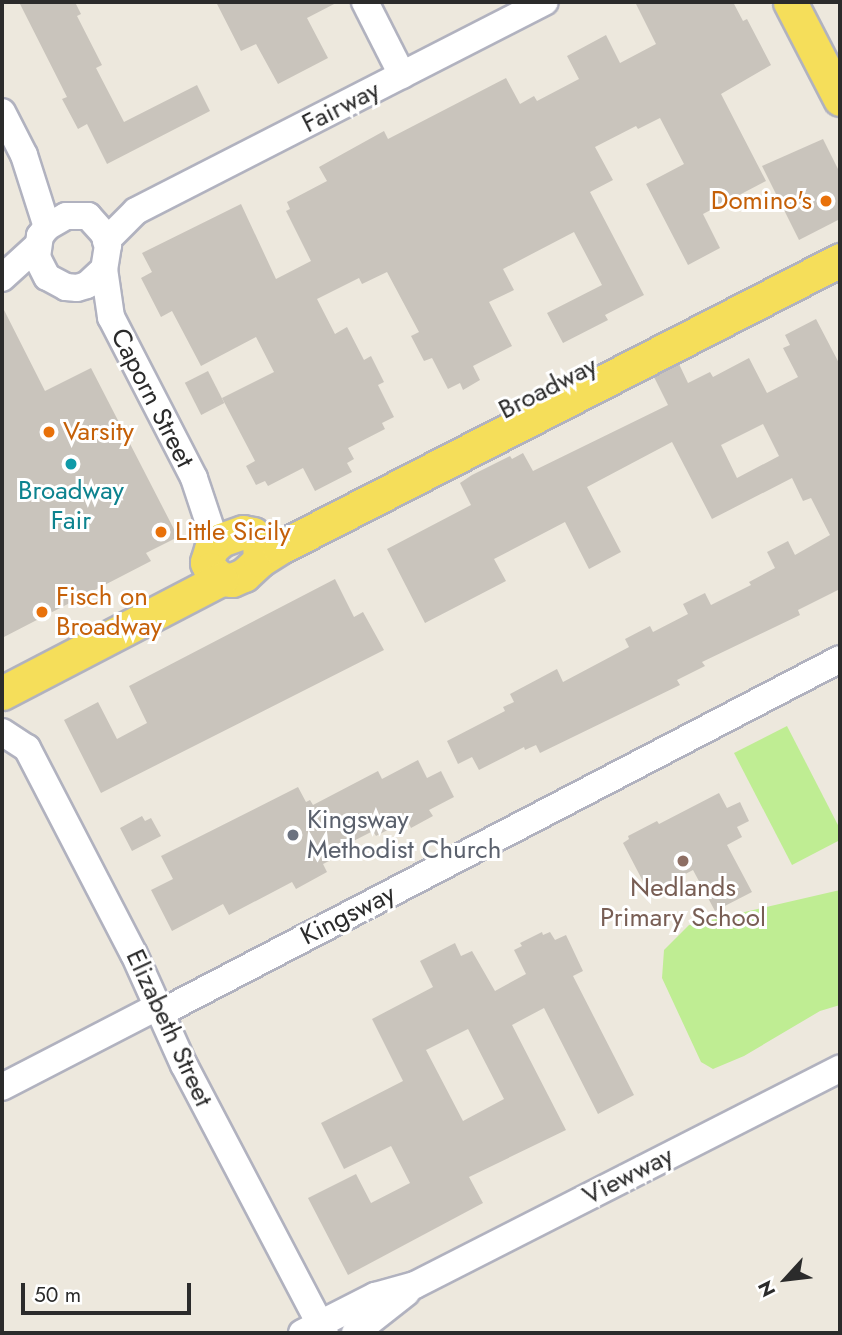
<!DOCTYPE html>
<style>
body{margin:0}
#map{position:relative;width:842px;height:1335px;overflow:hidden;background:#ede8dd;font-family:Jost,sans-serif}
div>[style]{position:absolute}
.pitch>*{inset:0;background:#bfed93}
.building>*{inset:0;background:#c9c4bc;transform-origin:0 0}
.roads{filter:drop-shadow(2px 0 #b1b2bf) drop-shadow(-2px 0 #b1b2bf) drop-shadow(0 2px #b1b2bf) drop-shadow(0 -2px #b1b2bf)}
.minor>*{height:26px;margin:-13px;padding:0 13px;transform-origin:13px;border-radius:13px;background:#fff}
.major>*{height:33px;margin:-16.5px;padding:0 16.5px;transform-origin:16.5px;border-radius:16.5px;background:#f5de5a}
.dots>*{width:19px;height:19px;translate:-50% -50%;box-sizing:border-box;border:4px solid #fff;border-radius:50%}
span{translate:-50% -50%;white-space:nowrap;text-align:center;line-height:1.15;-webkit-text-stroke:6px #fff;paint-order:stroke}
.street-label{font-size:26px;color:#2b2b2b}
.food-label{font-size:26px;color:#c56008}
.right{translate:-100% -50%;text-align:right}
.left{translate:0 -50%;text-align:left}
.culture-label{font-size:26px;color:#0d838f}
.worship-label{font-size:26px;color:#5b616d}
.education-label{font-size:26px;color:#785e54}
.frame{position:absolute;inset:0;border:4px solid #2b2b2b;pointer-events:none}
.north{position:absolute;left:751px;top:1244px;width:70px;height:70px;-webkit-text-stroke:5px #fff;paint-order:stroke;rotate:243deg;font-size:19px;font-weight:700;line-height:28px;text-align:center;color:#2b2b2b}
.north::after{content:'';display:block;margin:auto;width:24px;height:32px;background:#2b2b2b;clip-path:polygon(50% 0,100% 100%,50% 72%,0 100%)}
.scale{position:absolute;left:21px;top:1283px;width:170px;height:32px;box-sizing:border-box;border:4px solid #2b2b2b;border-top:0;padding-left:9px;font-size:21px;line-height:24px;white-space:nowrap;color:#2b2b2b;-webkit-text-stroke:5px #fff;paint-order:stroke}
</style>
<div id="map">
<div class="pitch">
<i style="clip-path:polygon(787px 726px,840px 829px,840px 840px,792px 865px,734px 753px)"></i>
<i style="clip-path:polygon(840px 890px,840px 1005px,820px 1011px,744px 1056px,713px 1069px,701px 1062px,662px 978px,664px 950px,689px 925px)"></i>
</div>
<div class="building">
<i style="clip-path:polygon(19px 2px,75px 2px,81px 14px,77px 16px,102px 65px,96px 68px,124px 122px,197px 85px,210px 111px,107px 164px,87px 124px,78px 129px,62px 99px,67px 97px)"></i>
<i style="clip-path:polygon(216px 2px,338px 2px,307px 18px,328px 58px,278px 84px,256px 44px,241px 51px)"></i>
<i style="clip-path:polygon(635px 2px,733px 2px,743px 21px,747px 19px,771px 65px,721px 94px,766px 181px,703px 214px,720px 248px,688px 265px,646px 184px,684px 164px,660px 118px,638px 129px,636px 126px,595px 147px,613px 180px,590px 192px,644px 295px,605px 315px,608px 320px,563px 343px,547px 313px,602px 285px,574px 232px,503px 269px,514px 290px,489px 302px,512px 346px,473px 366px,480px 380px,463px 390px,460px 383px,448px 389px,432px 358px,424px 361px,411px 336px,419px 332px,387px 272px,362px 284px,359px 278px,317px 299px,335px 334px,347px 327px,364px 360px,371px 356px,384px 382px,378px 385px,394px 417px,382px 423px,385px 429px,348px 448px,354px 459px,347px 463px,352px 472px,315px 491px,303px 468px,268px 486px,265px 481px,256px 485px,246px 466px,255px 461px,222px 398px,274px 372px,256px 337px,201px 366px,172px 311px,161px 317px,141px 278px,152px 272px,142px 253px,241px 204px,276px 279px,311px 261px,286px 211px,290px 209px,287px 202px,327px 181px,319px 167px,384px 131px,388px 139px,506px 78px,520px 104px,534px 96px,537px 101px,579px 79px,567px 56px,606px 35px,620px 63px,656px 44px)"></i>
<i style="clip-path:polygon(823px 139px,840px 173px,840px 219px,799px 240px,762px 166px)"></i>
<i style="clip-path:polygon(2px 306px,45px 391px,91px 368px,178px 537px,146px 553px,151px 561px,2px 638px)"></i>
<i style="clip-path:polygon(evenodd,816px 319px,840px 365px,840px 589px,798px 610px,800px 615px,702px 662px,705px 666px,677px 680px,680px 685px,540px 753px,536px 745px,525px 750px,524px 747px,479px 770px,472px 757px,458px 764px,447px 741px,505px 711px,503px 707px,514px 702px,510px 694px,557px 669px,563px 682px,629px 647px,625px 639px,650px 626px,653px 632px,688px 614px,683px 604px,705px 593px,711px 605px,751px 585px,749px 582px,775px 568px,767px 552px,788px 541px,795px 555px,830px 535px,811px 498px,803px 501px,792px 478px,712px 519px,672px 442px,587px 487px,621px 552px,589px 569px,565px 522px,494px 559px,506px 581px,425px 623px,387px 549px,471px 505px,460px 483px,472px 475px,510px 456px,512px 459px,523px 453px,533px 471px,668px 405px,654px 377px,679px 364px,688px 383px,710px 372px,713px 377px,749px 358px,767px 393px,798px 377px,783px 348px,790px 345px,785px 335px,816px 319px,763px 424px,779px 456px,737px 478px,721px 445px,763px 424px)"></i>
<i style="left:208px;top:371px;width:36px;height:26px;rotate:63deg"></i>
<i style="clip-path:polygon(335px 579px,354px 617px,363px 612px,384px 650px,101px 793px,64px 720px,98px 702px,117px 739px,147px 723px,129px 686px)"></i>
<i style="clip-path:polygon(418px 760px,427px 778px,441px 771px,454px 797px,429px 810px,433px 816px,411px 828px,407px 820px,376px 836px,373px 831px,328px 854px,331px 860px,323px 864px,327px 872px,296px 889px,292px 882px,229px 915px,223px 904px,172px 931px,151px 890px,173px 879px,161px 856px,298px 787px,306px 802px,310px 800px,313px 805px,378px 771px,382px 779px)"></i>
<i style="clip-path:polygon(719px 793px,727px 808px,740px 802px,749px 821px,737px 827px,742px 837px,727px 845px,752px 892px,715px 911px,693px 870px,649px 893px,623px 843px,629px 839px,628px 836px,657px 821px,659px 824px)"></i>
<i style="clip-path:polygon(142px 816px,145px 821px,151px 818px,161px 836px,132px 851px,120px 828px)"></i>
<i style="clip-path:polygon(evenodd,542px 932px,543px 935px,550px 932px,555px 940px,566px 935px,583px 971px,573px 976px,634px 1095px,598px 1114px,544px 1008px,512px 1025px,566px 1130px,469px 1177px,483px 1203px,348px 1275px,308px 1198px,356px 1174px,371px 1203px,410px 1183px,391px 1146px,344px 1169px,321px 1123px,403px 1081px,372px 1019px,433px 987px,420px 961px,455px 943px,461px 956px,472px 951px,495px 991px,526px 974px,514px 950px,522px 946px,520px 943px,542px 932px,468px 1029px,504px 1099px,463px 1121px,426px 1050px,468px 1029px)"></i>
</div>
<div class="roads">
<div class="minor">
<i style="left:365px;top:2px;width:82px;rotate:63.1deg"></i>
<i style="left:2px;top:112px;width:48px;rotate:62.9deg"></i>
<i style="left:24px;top:155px;width:76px;rotate:72.3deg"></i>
<i style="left:66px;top:216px;width:22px"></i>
<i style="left:88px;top:216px;width:24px;rotate:48deg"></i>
<i style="left:104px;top:234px;width:12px;rotate:70deg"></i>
<i style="left:108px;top:245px;width:24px;rotate:99deg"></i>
<i style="left:104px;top:269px;width:23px;rotate:137deg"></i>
<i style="left:87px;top:285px;width:10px;rotate:163deg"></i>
<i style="left:77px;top:288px;width:11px;rotate:-175deg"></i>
<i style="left:66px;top:287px;width:21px;rotate:-152deg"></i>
<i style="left:47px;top:277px;width:22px;rotate:-117deg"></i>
<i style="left:37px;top:257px;width:21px;rotate:-82deg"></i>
<i style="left:40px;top:236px;width:11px;rotate:-52deg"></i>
<i style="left:47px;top:227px;width:22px;rotate:-30deg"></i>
<i style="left:106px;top:241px;width:42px;rotate:-45deg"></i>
<i style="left:136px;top:211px;width:459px;rotate:-27.1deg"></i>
<i style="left:104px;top:269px;width:49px;rotate:81.7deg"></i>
<i style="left:111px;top:317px;width:181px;rotate:62.7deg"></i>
<i style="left:194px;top:478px;width:70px;rotate:71.6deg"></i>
<i style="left:2px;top:278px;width:47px;rotate:-42.4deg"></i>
<i style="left:2px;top:732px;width:30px;rotate:33deg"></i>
<i style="left:27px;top:748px;width:232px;rotate:62.6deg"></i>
<i style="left:134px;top:954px;width:122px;rotate:65.8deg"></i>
<i style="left:184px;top:1065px;width:303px;rotate:62.3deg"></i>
<i style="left:2px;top:1087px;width:165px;rotate:-27.3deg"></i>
<i style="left:149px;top:1011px;width:21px;rotate:-8deg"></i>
<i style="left:170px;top:1008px;width:755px;rotate:-27.51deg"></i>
<i style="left:302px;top:1333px;width:82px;rotate:-26.9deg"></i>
<i style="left:375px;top:1296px;width:41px;rotate:-15.4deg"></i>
<i style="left:415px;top:1285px;width:477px;rotate:-27deg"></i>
<i style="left:355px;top:1333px;width:65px;rotate:-38.1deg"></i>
</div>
<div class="major">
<i style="left:790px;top:2px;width:109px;rotate:62.7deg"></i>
<i style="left:260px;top:560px;width:18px;rotate:-93deg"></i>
<i style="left:259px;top:542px;width:10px;rotate:-127deg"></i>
<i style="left:253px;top:534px;width:10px;rotate:-169deg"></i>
<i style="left:243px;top:532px;width:23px;rotate:160deg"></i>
<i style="left:221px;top:540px;width:13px;rotate:138deg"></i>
<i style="left:211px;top:549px;width:14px;rotate:107deg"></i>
<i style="left:207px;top:562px;width:8px;rotate:67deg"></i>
<i style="left:210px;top:569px;width:15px;rotate:42deg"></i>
<i style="left:221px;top:579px;width:11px;rotate:5deg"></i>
<i style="left:232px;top:580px;width:13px;rotate:-23deg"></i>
<i style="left:244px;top:575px;width:22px;rotate:-43deg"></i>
<i style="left:260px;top:560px;width:22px;rotate:-32deg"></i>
<i style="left:279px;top:548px;width:631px;rotate:-27.17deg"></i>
<i style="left:2px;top:693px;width:247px;rotate:-27.5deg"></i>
</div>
</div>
<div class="dots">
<i style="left:826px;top:201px;background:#e8710a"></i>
<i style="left:49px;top:432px;background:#e8710a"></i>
<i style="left:71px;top:464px;background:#0f9aa8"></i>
<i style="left:161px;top:532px;background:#e8710a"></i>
<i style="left:42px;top:612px;background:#e8710a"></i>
<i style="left:293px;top:835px;background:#6b7280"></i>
<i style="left:683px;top:861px;background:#8d6e63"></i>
</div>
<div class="street-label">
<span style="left:341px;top:107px;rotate:-27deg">Fairway</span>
<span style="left:548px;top:388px;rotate:-27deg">Broadway</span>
<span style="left:152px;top:398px;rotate:63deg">Caporn Street</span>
<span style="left:348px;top:915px;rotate:-27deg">Kingsway</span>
<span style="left:169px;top:1028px;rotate:65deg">Elizabeth Street</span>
<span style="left:628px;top:1176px;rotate:-27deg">Viewway</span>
</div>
<div class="food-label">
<span class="right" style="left:812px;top:201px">Domino's</span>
<span class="left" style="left:63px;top:432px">Varsity</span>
<span class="left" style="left:175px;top:532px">Little Sicily</span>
<span class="left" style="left:56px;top:612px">Fisch on<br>Broadway</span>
</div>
<div class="culture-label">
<span style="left:71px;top:506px">Broadway<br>Fair</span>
</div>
<div class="worship-label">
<span class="left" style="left:307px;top:835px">Kingsway<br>Methodist Church</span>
</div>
<div class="education-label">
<span style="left:683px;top:903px">Nedlands<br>Primary School</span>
</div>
<div class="frame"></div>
<div class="north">N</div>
<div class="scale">50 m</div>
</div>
